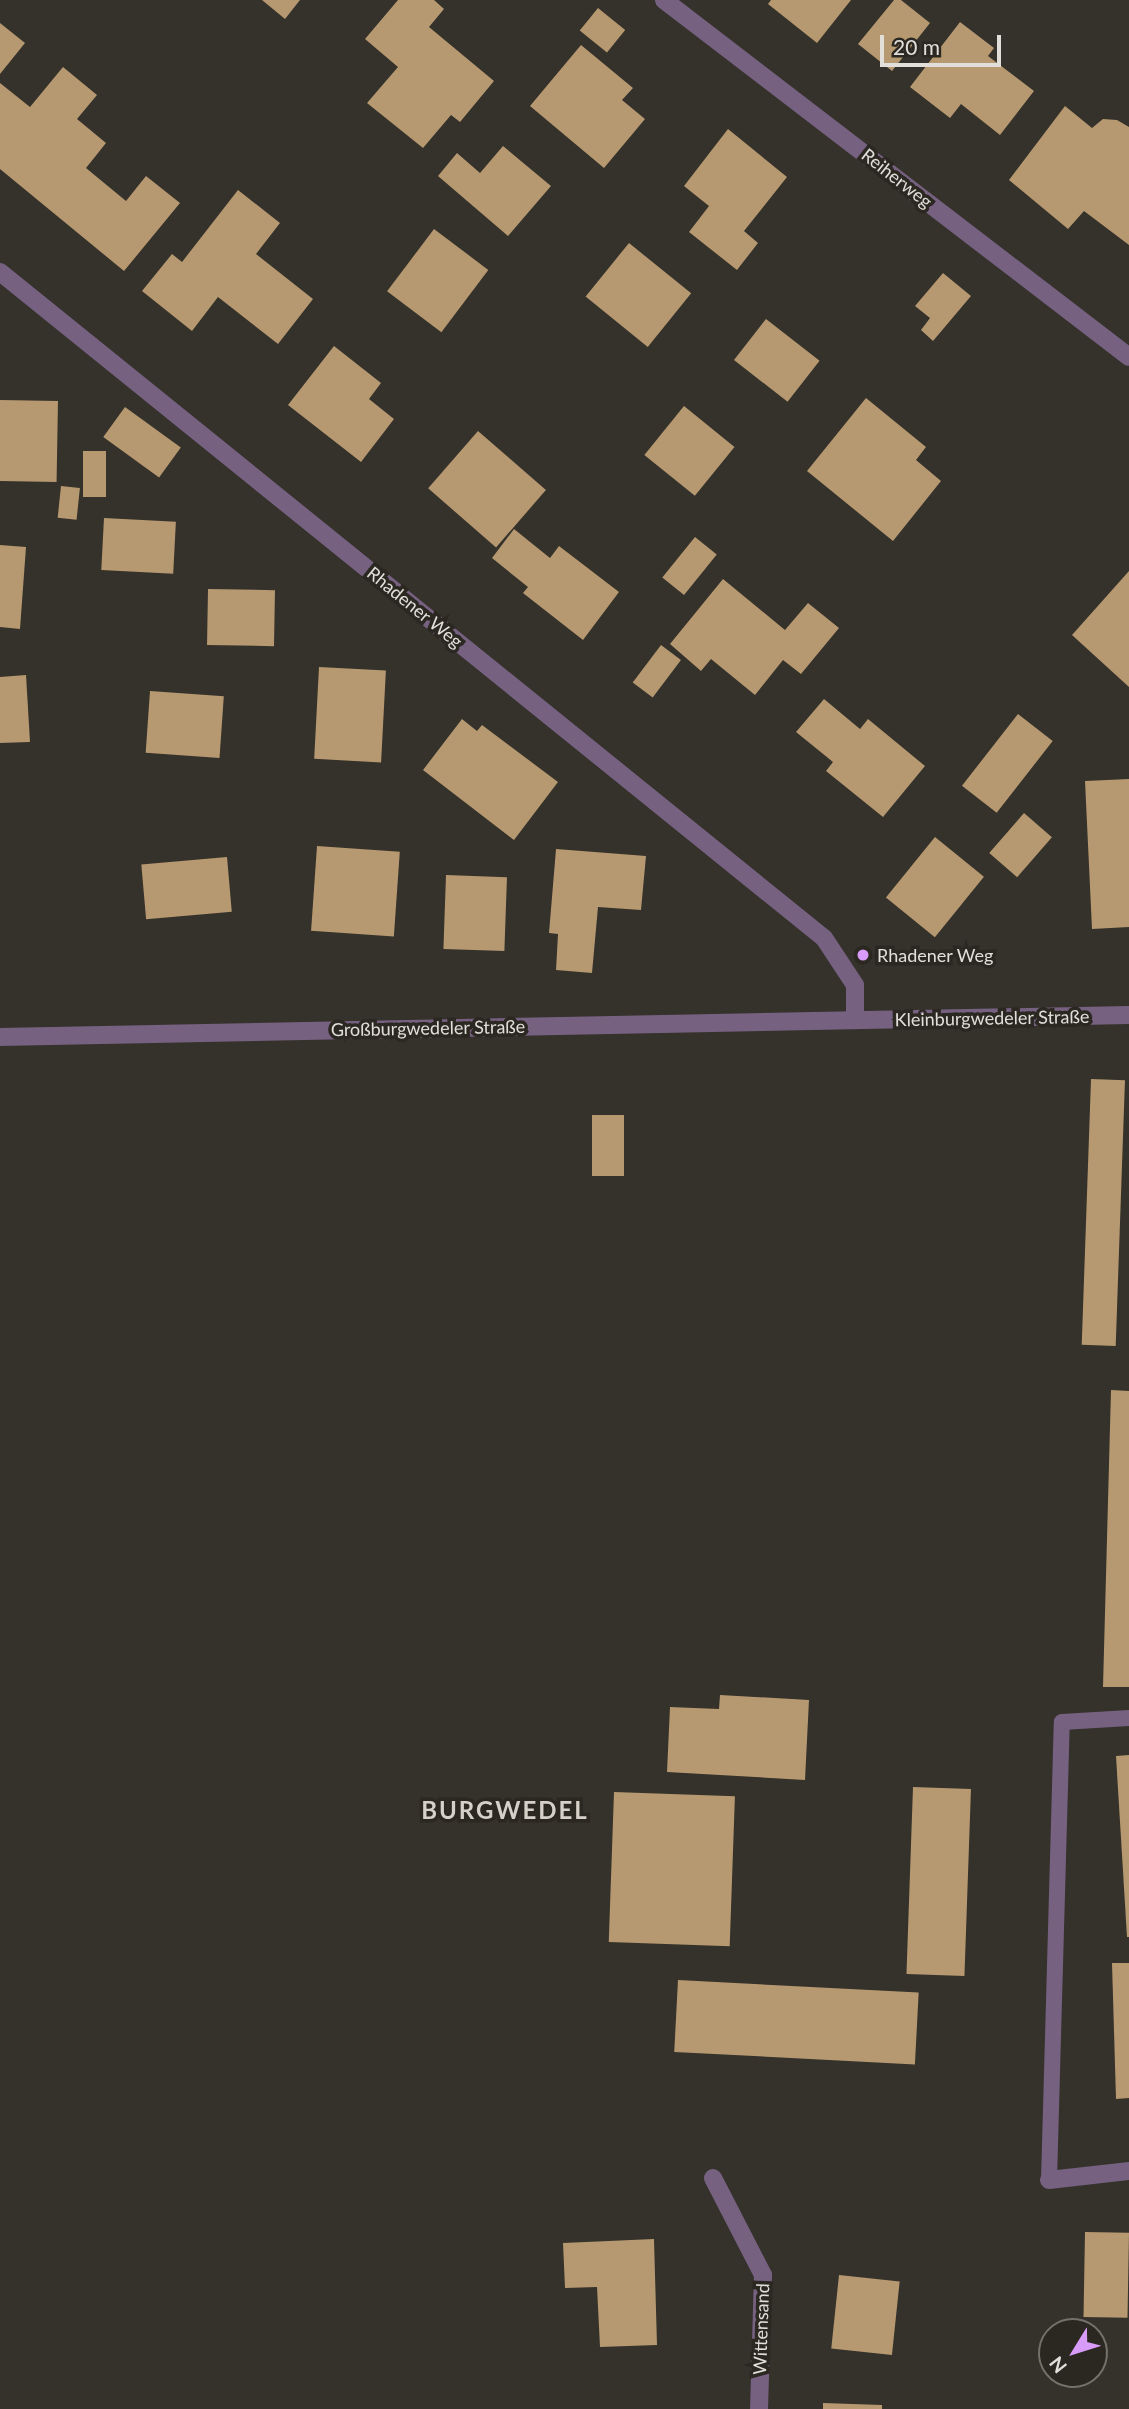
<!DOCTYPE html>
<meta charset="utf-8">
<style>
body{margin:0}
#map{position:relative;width:1129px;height:2409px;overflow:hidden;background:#35312b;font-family:Lato,sans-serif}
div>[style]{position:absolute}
.building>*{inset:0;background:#b69970;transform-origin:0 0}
.service>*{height:16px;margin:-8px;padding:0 8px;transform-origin:8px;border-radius:8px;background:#766181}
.minor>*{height:18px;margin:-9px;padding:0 9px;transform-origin:9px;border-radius:9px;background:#766181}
.tertiary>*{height:18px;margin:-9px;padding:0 9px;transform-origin:9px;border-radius:9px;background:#766181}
.dots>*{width:19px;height:19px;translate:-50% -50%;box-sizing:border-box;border:4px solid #2b2721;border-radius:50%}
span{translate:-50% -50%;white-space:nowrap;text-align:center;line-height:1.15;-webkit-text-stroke:7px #2b2721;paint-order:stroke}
.street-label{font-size:18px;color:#e2dfdb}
.poi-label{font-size:18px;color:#e2dfdb}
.left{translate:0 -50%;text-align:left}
.district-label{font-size:24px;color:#d5d0c8;font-weight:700;letter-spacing:2px}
.north{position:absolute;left:1038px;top:2318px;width:70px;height:70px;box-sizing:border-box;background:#2b2721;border:2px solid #74716b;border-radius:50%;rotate:232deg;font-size:19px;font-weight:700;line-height:28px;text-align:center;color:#e2dfdb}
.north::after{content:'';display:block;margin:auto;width:24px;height:32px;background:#d89bf8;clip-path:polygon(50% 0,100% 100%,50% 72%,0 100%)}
.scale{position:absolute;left:880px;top:35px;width:121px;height:32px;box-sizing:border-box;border:4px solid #e2dfdb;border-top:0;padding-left:9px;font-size:21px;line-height:24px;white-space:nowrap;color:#e2dfdb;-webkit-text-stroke:5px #2b2721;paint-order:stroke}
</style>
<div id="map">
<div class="building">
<i style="clip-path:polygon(262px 0,300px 0,285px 19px)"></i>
<i style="clip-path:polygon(398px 0,434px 0,444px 9px,429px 27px,494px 81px,460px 122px,451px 115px,423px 148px,367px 103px,398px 67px,365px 39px)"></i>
<i style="clip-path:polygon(771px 0,851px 0,817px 43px,768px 4px)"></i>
<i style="clip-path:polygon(894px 0,901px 0,930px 23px,892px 71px,858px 44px)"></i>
<i style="left:598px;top:8px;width:35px;height:29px;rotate:39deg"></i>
<i style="clip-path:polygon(960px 22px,994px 48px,988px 56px,1034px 91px,1000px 135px,961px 104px,950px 118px,910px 87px)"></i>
<i style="clip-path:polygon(0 23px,25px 43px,0 74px)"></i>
<i style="clip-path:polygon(581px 45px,633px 88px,622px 100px,645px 119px,604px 168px,530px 106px)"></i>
<i style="clip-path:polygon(63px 67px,97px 95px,77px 119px,106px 143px,86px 168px,126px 201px,146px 176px,180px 203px,124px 271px,0 169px,0 83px,30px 107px)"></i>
<i style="clip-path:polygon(1065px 106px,1092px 128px,1103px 119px,1117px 120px,1129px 127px,1129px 245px,1084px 211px,1068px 229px,1009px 180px)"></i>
<i style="clip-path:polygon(728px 129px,787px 177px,744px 231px,758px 243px,737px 270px,689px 232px,709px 206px,684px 186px)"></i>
<i style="clip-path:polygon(503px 146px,551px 186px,508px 236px,438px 176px,457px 153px,480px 173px)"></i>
<i style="clip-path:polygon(238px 190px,280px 223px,256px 254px,313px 299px,278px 344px,218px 297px,192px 331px,142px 291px,172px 254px,182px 262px)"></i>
<i style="left:434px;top:229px;width:68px;height:78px;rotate:37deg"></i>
<i style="left:629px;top:243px;width:80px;height:69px;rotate:39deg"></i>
<i style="clip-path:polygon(943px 273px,971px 296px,933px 341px,921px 330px,930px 318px,915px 306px)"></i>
<i style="left:766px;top:319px;width:68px;height:52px;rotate:38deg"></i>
<i style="clip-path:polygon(334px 346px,381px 383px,369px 399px,394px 419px,361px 462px,288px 405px)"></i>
<i style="clip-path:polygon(866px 398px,926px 447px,916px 460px,941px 481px,893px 541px,807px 471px)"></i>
<i style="left:0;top:400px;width:58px;height:81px;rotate:1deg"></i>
<i style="left:684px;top:406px;width:65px;height:63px;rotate:39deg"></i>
<i style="left:125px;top:407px;width:69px;height:37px;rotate:36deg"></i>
<i style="left:478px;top:431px;width:90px;height:76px;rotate:41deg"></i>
<i style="left:83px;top:451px;width:23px;height:46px"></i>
<i style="left:61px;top:486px;width:19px;height:32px;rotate:6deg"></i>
<i style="left:104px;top:518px;width:72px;height:52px;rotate:3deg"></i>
<i style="clip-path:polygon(514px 529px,550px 558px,559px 546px,619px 592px,583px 640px,523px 593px,528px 587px,492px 558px)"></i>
<i style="left:695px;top:537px;width:28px;height:52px;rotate:39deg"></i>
<i style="clip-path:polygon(0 545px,26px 547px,20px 629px,0 627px)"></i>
<i style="clip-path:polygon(1129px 571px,1129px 687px,1072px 635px)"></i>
<i style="clip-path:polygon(723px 579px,785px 630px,808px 603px,839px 628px,801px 674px,783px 660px,755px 695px,711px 659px,701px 671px,670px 644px)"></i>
<i style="left:208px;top:589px;width:67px;height:56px;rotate:1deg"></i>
<i style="left:661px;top:645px;width:25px;height:47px;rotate:37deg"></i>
<i style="left:319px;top:667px;width:67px;height:92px;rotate:3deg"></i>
<i style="clip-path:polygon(26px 675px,30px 742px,0 743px,0 677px)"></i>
<i style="left:150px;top:691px;width:74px;height:62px;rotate:4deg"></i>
<i style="clip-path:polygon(824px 699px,860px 729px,868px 719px,925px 766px,883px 817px,826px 771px,833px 762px,796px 732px)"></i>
<i style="left:1018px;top:714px;width:44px;height:91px;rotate:38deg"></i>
<i style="clip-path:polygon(462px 719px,477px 731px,482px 725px,558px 782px,514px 840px,423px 770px)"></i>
<i style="clip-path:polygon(1129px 779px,1129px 927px,1092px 929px,1085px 781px)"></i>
<i style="left:1024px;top:813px;width:37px;height:53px;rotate:41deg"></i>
<i style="left:935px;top:837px;width:63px;height:78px;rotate:39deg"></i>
<i style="left:317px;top:846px;width:83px;height:85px;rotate:4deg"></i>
<i style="clip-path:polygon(556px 849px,646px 856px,641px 910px,598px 907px,592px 973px,556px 970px,558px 934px,549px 933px)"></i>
<i style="left:227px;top:857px;width:55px;height:86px;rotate:85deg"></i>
<i style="left:446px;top:875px;width:61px;height:74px;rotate:2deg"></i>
<i style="left:1091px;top:1079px;width:34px;height:266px;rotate:2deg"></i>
<i style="left:592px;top:1115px;width:32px;height:61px"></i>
<i style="clip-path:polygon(1111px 1390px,1129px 1391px,1129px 1687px,1103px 1687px)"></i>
<i style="clip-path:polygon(720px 1695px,809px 1700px,805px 1780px,667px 1772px,670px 1707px,719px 1709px)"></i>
<i style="clip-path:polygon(1129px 1755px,1129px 1937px,1127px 1937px,1116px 1756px)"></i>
<i style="left:913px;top:1787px;width:58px;height:187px;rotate:2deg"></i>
<i style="left:614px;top:1792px;width:121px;height:150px;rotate:2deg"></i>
<i style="clip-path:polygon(1112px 1963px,1129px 1963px,1129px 2098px,1116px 2099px)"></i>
<i style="left:678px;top:1980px;width:241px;height:72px;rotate:3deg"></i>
<i style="left:1085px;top:2232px;width:44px;height:85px;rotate:1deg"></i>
<i style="clip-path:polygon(654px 2239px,657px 2345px,600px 2347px,597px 2287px,565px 2288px,563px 2243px)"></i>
<i style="left:839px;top:2275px;width:61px;height:74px;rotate:6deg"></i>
<i style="clip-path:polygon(823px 2403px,882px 2405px,882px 2409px,823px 2409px)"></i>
</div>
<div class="service">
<i style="left:1049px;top:2180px;width:458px;rotate:-88.4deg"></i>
<i style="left:1062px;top:1722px;width:67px;rotate:-3.4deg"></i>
</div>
<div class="minor">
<i style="left:664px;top:0;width:586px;rotate:37.51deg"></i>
<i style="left:0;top:272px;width:1059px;rotate:38.95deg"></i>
<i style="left:824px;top:938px;width:56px;rotate:56.6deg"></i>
<i style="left:855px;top:985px;width:35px;rotate:90deg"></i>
<i style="left:713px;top:2178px;width:109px;rotate:62.7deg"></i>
<i style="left:763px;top:2275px;width:134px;rotate:91.7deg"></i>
<i style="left:1049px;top:2180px;width:81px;rotate:-6.4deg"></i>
</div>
<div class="tertiary">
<i style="left:0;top:1037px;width:1129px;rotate:-1.12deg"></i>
</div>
<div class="dots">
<i style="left:863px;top:955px;background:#d89bf8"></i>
</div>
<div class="street-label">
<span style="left:897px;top:178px;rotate:38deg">Reiherweg</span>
<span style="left:415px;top:607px;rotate:39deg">Rhadener Weg</span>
<span style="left:992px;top:1018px;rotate:-1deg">Kleinburgwedeler Straße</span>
<span style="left:428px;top:1028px;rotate:-1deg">Großburgwedeler Straße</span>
<span style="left:761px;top:2329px;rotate:-88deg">Wittensand</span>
</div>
<div class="poi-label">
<span class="left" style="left:877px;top:955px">Rhadener Weg</span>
</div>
<div class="district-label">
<span style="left:505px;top:1810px">BURGWEDEL</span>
</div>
<div class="north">N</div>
<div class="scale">20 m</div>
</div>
